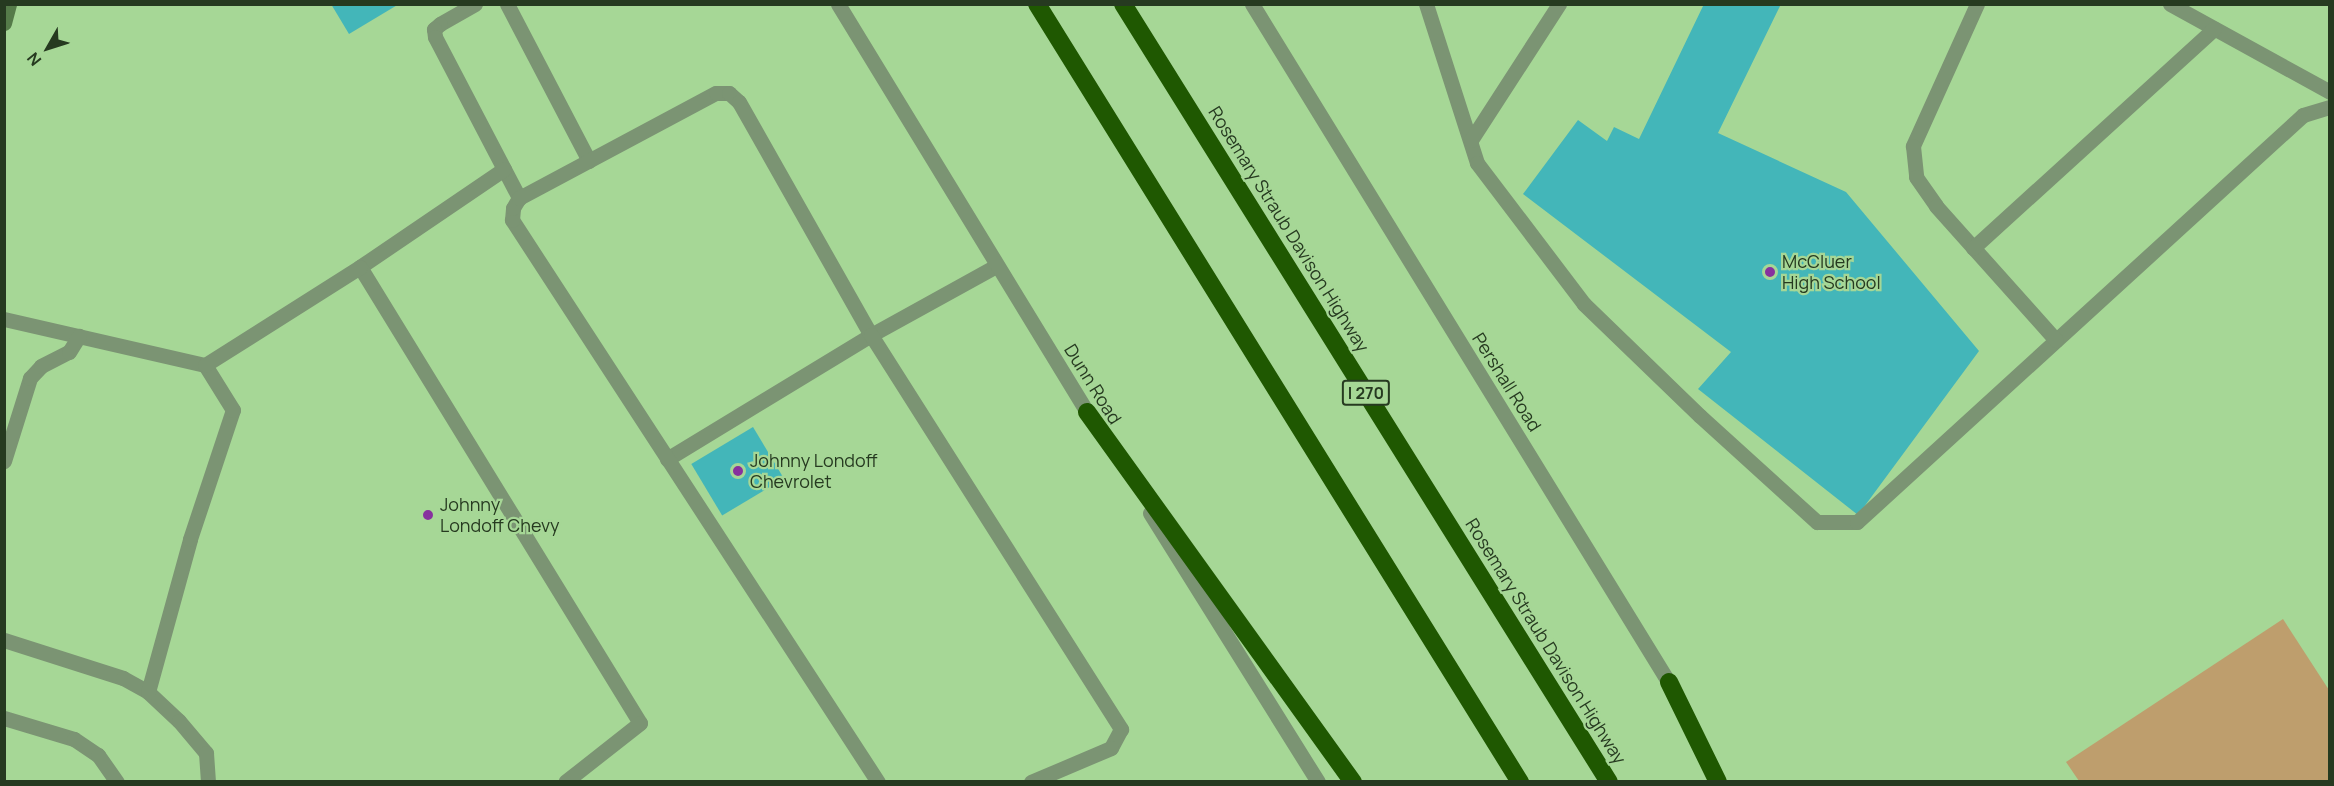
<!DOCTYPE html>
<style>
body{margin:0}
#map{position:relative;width:2334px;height:786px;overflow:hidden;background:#a6d796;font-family:Manrope,sans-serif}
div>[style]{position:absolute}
.green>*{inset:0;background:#be9e6d}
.building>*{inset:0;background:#43b6b9;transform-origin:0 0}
.service>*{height:15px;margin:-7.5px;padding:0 7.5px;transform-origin:7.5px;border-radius:7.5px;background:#7b9473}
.tertiary>*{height:15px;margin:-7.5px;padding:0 7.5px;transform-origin:7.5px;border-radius:7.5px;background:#7b9473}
.secondary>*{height:15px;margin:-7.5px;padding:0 7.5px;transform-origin:7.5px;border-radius:7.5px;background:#557b49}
.motorway>*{height:18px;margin:-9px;padding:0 9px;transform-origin:9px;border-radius:9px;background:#1f5801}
.dots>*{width:16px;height:16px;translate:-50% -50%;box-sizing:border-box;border:3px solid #a6d796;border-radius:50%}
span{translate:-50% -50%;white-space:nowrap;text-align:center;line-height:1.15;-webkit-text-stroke:4.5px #a6d796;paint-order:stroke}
.shield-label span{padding:2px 4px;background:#a6d796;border:2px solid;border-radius:4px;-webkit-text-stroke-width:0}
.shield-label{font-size:16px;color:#263a20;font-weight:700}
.street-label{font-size:18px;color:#263a20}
.poi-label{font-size:18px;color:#263a20}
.left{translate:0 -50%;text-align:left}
.frame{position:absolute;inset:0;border:6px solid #263a20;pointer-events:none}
.north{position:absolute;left:18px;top:18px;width:60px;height:60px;-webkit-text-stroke:4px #a6d796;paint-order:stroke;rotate:231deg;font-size:16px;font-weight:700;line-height:24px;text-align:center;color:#263a20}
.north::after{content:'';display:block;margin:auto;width:21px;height:27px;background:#263a20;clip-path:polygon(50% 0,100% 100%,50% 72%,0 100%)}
</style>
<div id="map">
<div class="green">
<i style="clip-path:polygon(2283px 619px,2329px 690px,2329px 781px,2079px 781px,2066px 762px)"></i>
</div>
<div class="building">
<i style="clip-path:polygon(331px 4px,399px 4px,349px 34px)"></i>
<i style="clip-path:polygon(1704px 4px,1781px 4px,1718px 133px,1846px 192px,1979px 351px,1858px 515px,1698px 389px,1731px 352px,1523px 194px,1578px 120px,1607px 141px,1614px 127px,1639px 139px)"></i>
<i style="left:753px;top:427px;width:60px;height:72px;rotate:59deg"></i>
</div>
<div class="service">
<i style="left:475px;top:4px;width:40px;rotate:150.3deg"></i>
<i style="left:440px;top:24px;width:8px;rotate:140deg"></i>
<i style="left:434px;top:29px;width:8px;rotate:83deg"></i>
<i style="left:435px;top:37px;width:182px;rotate:62.4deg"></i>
<i style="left:507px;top:4px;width:177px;rotate:62.4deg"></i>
<i style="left:1426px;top:4px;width:167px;rotate:72.2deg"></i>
<i style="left:1477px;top:163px;width:177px;rotate:52.8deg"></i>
<i style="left:1584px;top:304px;width:161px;rotate:44deg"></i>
<i style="left:1700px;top:416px;width:158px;rotate:42.2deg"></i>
<i style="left:1817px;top:522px;width:40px"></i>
<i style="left:1857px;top:522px;width:604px;rotate:-42.38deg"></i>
<i style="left:2303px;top:115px;width:28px;rotate:-17deg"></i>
<i style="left:1977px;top:4px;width:156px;rotate:114.3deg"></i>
<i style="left:1913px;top:146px;width:31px;rotate:84deg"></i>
<i style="left:1916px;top:177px;width:35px;rotate:55deg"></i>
<i style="left:1936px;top:206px;width:180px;rotate:48.2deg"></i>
<i style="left:2170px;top:4px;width:183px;rotate:28.8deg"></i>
<i style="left:1471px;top:140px;width:162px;rotate:-57.1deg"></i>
<i style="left:504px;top:169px;width:174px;rotate:145.8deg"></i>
<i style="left:360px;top:267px;width:535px;rotate:58.45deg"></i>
<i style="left:640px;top:723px;width:95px;rotate:141.8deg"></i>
<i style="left:1973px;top:248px;width:326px;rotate:-42.3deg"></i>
<i style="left:4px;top:319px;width:206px;rotate:12.9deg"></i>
<i style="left:667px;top:459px;width:239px;rotate:-31.3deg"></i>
<i style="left:871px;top:335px;width:143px;rotate:-28.9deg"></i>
<i style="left:4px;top:461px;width:87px;rotate:-72.6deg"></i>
<i style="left:30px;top:378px;width:16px;rotate:-47deg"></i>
<i style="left:41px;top:366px;width:31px;rotate:-27deg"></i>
<i style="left:69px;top:352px;width:19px;rotate:-58deg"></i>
<i style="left:4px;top:640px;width:125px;rotate:17.7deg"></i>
<i style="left:123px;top:678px;width:29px;rotate:29deg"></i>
<i style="left:148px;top:692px;width:42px;rotate:43.1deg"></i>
<i style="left:179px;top:721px;width:42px;rotate:49.8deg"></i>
<i style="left:206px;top:753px;width:29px;rotate:86deg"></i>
<i style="left:148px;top:692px;width:159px;rotate:-74.6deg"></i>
<i style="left:190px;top:539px;width:136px;rotate:-71.6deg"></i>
<i style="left:233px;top:410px;width:53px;rotate:-121.9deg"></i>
<i style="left:205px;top:365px;width:183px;rotate:-32.3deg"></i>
<i style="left:4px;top:718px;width:73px;rotate:16.7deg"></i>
<i style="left:74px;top:739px;width:29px;rotate:34deg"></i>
<i style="left:98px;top:755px;width:33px;rotate:55deg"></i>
<i style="left:878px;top:782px;width:671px;rotate:-123.07deg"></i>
<i style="left:512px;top:220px;width:12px;rotate:-85deg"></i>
<i style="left:513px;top:208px;width:12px;rotate:-59deg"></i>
<i style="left:519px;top:198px;width:223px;rotate:-28.1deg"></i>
<i style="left:716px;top:93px;width:13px"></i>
<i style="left:729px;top:93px;width:13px;rotate:42deg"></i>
<i style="left:739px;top:102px;width:268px;rotate:60.5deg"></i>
<i style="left:871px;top:335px;width:467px;rotate:57.6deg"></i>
<i style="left:1121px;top:729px;width:21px;rotate:118deg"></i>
<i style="left:1111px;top:748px;width:87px;rotate:157deg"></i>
</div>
<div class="tertiary">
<i style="left:838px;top:4px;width:490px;rotate:58.6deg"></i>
<i style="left:1252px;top:4px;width:806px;rotate:58.44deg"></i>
<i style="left:1150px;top:513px;width:317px;rotate:58deg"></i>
</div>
<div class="secondary">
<i style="left:4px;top:23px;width:20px;rotate:-75deg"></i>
</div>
<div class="motorway">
<i style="left:1037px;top:4px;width:916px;rotate:58.17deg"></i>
<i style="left:1123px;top:4px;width:917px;rotate:58.01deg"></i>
<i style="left:1087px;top:412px;width:456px;rotate:54.3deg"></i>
<i style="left:1669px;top:682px;width:111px;rotate:63.9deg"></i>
</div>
<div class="dots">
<i style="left:1770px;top:272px;background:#87319e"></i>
<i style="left:738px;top:471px;background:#87319e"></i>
<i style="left:428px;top:515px;background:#87319e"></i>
</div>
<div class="shield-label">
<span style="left:1366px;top:393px">I 270</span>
</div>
<div class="street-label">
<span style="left:1289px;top:229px;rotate:58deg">Rosemary Straub Davison Highway</span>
<span style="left:1507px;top:382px;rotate:58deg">Pershall Road</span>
<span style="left:1093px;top:384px;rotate:58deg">Dunn Road</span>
<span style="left:1546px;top:641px;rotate:58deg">Rosemary Straub Davison Highway</span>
</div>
<div class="poi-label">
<span class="left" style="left:1782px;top:272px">McCluer<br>High School</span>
<span class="left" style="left:750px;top:471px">Johnny Londoff<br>Chevrolet</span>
<span class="left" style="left:440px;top:515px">Johnny<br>Londoff Chevy</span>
</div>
<div class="frame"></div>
<div class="north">N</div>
</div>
